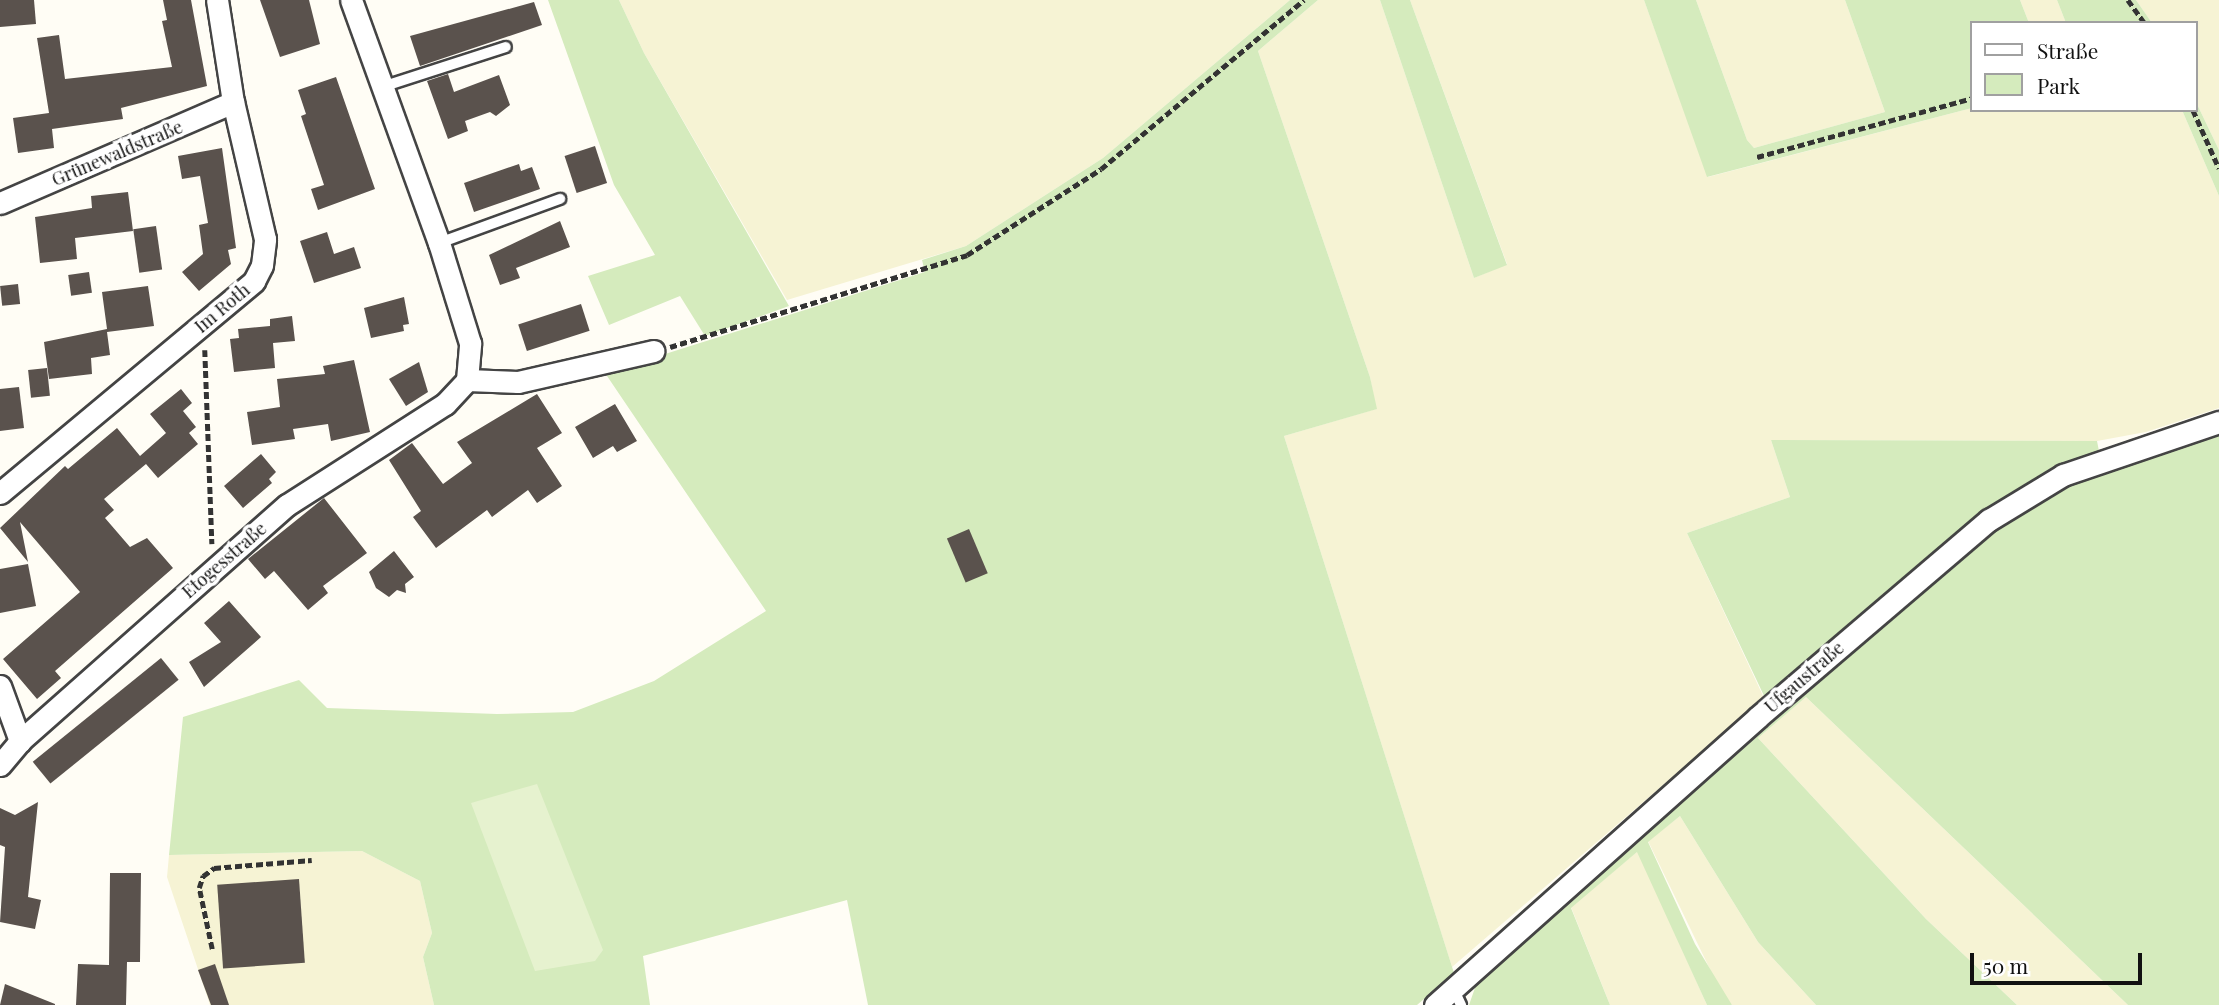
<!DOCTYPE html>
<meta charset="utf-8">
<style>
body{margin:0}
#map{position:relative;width:2219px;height:1005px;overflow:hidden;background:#fffdf5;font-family:"Playfair Display",serif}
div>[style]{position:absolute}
.farmland>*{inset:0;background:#f6f3d4}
.green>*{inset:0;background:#d5ebbd}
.pitch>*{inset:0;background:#e6f2cf}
.building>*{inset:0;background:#5a524d;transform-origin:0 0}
.path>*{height:4.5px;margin-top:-2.25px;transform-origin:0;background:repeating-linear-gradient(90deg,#333 0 7px,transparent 0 10.5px)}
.roads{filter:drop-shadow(2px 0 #444) drop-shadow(-2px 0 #444) drop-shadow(0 2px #444) drop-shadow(0 -2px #444)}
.service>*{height:10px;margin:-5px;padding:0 5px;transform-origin:5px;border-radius:5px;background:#fff}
.minor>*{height:21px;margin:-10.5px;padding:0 10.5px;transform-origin:10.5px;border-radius:10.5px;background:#fff}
span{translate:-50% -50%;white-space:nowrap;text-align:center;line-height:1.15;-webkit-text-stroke:7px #fff;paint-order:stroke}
.street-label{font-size:18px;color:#111}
.legend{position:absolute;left:1970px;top:21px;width:228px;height:91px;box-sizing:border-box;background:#fff;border:2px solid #a0a0a0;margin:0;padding:9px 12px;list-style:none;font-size:21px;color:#111}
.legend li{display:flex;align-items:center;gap:14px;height:35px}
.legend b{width:35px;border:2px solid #a0a0a0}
.scale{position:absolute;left:1970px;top:953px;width:172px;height:32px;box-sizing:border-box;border:4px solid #111;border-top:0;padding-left:9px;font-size:21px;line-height:24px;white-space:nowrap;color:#111;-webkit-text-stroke:5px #fff;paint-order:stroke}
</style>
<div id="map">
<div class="farmland">
<i style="clip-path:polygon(619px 0,1290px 0,1103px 158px,966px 246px,787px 300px,644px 53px)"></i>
<i style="clip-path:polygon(1318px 0,1380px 0,1474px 278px,1507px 264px,1410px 0,1644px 0,1708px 177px,1972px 108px,2182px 110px,2219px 196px,2219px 408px,2146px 432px,2097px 441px,1771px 440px,1790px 497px,1687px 533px,1764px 698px,1452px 967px,1284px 436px,1376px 409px,1370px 377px,1258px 51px)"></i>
<i style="clip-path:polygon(1696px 0,1845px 0,1885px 112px,1754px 148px,1747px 140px)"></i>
<i style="clip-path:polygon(2020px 0,2057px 0,2066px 23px,2029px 23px)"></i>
<i style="clip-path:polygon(2136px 0,2219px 0,2219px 150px,2196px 102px,2196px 23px,2152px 23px)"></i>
<i style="clip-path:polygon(1806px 697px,2128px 1005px,2017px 1005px,1926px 919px,1758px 738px)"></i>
<i style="clip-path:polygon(1680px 816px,1758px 942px,1816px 1005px,1732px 1005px,1720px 990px,1648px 841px)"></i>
<i style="clip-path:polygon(362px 851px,420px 881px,432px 933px,423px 957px,434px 1005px,210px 1005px,167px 877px,169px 855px)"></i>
<i style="clip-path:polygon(1638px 851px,1707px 1005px,1610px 1005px,1571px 907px)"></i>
</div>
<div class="green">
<i style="clip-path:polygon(548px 0,619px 0,644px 53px,789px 306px,705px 336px,680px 296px,609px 325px,588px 276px,655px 255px,614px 185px)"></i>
<i style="clip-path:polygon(1290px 0,1318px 0,1258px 51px,1370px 377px,1377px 409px,1284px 436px,1454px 973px,1417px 1005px,868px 1005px,847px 900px,643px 956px,650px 1005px,434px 1005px,423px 957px,432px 933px,420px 881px,362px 851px,169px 855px,183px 717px,299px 680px,327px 708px,497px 714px,573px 712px,654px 681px,766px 611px,605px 373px,925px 272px,922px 260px,966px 246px,1103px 158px)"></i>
<i style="clip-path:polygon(1380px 0,1410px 0,1507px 265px,1474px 278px)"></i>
<i style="clip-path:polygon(1644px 0,1696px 0,1747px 140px,1754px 148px,1885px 112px,1845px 0,2020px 0,2029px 23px,1972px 23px,1972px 108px,1707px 177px)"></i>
<i style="clip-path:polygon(2057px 0,2136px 0,2152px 23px,2066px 23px)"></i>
<i style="clip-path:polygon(2196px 102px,2219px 150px,2219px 196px,2182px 110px,2196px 110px)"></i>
<i style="clip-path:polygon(2219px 429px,2219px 1005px,2128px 1005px,1806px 697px,1758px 738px,1926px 919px,2017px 1005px,1816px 1005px,1758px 942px,1680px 816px,1648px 842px,1695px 944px,1732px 1005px,1707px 1005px,1637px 852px,1571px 908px,1610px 1005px,1469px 1005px,1476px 985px,1969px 549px,2032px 503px,2105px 469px)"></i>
<i style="clip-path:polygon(1771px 440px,2097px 441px,2099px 451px,2038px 478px,1766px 700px,1687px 533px,1790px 497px)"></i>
</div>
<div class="pitch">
<i style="clip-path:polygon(537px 784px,603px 950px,595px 961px,535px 971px,471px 803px)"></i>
</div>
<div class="building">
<i style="clip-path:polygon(0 0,34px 0,36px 24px,0 27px)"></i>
<i style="clip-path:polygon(163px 0,191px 0,207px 86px,121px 108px,123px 119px,52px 129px,54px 148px,18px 153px,13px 118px,49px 113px,37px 38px,59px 35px,65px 79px,172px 67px,162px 21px,167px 20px)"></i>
<i style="clip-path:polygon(260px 0,309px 0,320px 44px,280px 57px)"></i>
<i style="clip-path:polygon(534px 2px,542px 25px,420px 66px,410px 36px)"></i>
<i style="clip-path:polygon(448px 74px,454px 92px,499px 75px,510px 105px,496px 116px,490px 112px,465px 121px,468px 131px,448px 139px,427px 81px)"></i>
<i style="clip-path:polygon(336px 77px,375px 189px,318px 210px,311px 189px,324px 185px,301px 116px,306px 114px,298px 90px)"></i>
<i style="left:595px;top:146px;width:39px;height:32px;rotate:72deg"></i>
<i style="clip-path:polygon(222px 148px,236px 248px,228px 250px,231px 264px,199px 291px,182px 272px,203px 254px,199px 225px,208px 223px,200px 176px,182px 179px,178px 156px)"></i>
<i style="clip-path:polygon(519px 164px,521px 171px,532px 167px,540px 189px,474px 212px,464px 183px)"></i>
<i style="clip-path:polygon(128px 192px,133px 231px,75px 238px,77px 259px,40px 263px,35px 217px,92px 208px,91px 196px)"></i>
<i style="clip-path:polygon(560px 221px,570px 247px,516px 268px,520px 278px,500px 285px,489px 255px)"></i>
<i style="left:156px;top:226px;width:44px;height:23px;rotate:82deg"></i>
<i style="clip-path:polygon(327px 232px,334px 254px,354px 247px,361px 268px,314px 283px,300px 241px)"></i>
<i style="left:89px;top:272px;width:21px;height:21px;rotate:82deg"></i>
<i style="left:18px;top:284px;width:20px;height:18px;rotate:84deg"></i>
<i style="clip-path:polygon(148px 286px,154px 326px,107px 332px,110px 355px,91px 358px,92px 374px,49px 379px,44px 342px,107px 329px,102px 292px)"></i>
<i style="clip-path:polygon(404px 297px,409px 324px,403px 325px,404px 331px,371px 338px,364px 308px)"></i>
<i style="left:581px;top:304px;width:28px;height:66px;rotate:72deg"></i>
<i style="clip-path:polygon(292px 316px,295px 341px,273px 343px,275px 368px,234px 372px,230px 339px,239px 338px,238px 329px,270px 326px,270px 319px)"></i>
<i style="clip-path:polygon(354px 360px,370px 432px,331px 441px,328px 424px,293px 429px,295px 439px,252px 445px,247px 412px,280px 407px,277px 379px,325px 374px,323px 366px)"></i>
<i style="clip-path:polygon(419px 362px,428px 392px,406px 406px,389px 379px)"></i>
<i style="left:47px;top:368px;width:28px;height:19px;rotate:84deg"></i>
<i style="clip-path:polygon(19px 387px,24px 428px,0 431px,0 389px)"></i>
<i style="clip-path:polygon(181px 389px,192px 403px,183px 411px,196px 427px,189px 433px,198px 444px,158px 478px,146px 464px,104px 499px,114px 510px,105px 518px,130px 547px,147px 538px,173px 568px,55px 671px,61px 678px,37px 699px,3px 659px,80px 592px,20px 522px,28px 562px,0 528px,65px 466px,68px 469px,117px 428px,140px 456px,166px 433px,150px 414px)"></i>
<i style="clip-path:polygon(537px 394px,562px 433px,537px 448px,562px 486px,537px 503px,528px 490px,492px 517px,487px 510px,436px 548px,413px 517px,421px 511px,389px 460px,412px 443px,443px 484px,472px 463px,457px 442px)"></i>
<i style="clip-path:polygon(615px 404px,637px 441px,617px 452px,613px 446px,593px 458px,575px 427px)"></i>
<i style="clip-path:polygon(261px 454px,276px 472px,269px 479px,272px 483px,243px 508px,224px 486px)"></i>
<i style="clip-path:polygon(324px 498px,367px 553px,323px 586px,328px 593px,308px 610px,274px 571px,265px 579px,248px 559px)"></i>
<i style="left:969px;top:529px;width:48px;height:24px;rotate:67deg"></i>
<i style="clip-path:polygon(394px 551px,414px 577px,405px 584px,406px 593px,397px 590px,389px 597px,376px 588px,369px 572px)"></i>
<i style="clip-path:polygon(28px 564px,36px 606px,0 613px,0 569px)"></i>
<i style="clip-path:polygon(229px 601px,261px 637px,204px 687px,189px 662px,221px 642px,204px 623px)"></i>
<i style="left:161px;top:658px;width:28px;height:165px;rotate:51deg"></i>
<i style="clip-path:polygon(38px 802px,28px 897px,41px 900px,35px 929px,0 922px,5px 847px,0 845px,0 808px,15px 815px)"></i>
<i style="clip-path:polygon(110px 873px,141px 873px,140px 962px,127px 962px,126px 1005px,76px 1005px,78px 964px,109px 965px)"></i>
<i style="left:299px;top:879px;width:84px;height:82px;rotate:86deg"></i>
<i style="clip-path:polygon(215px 964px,229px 1005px,211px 1005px,198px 970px)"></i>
<i style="clip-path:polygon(5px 984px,55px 1004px,55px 1005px,0 1005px)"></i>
</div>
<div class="path">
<i style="left:2128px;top:0;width:29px;rotate:54deg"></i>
<i style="left:2193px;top:110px;width:64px;rotate:65.9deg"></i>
<i style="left:1757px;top:157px;width:223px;rotate:-15.3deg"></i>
<i style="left:670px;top:347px;width:311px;rotate:-17.2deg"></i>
<i style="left:967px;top:255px;width:159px;rotate:-32.7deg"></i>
<i style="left:1101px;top:169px;width:264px;rotate:-39.8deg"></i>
<i style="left:205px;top:350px;width:194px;rotate:87.9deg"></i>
<i style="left:212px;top:949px;width:62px;rotate:-102deg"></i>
<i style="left:199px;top:888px;width:13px;rotate:-72deg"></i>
<i style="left:203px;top:876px;width:14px;rotate:-36deg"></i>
<i style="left:214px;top:868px;width:98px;rotate:-4.7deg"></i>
</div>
<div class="roads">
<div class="service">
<i style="left:382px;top:87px;width:130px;rotate:-17.9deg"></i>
<i style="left:439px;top:243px;width:129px;rotate:-20deg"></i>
<i style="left:1454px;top:990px;width:17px;rotate:65deg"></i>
</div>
<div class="minor">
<i style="left:0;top:203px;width:254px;rotate:-23.4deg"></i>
<i style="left:467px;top:380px;width:51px;rotate:2.2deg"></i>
<i style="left:518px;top:382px;width:139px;rotate:-12.9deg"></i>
<i style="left:0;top:493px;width:331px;rotate:-39.8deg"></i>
<i style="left:254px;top:281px;width:18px;rotate:-63deg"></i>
<i style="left:262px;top:265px;width:26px;rotate:-83deg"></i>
<i style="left:265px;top:239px;width:141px;rotate:-103.1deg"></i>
<i style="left:233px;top:102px;width:103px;rotate:-98.9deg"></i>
<i style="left:0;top:686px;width:59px;rotate:70deg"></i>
<i style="left:0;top:765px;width:31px;rotate:-50deg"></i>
<i style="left:20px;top:741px;width:356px;rotate:-41.5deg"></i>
<i style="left:287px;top:505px;width:188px;rotate:-32.6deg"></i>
<i style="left:445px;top:404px;width:33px;rotate:-47deg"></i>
<i style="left:467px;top:380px;width:37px;rotate:-85deg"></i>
<i style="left:470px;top:343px;width:105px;rotate:-107.2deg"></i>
<i style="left:439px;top:243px;width:258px;rotate:-109.9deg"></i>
<i style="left:1435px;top:1005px;width:433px;rotate:-41.7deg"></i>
<i style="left:1758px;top:717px;width:304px;rotate:-40.5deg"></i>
<i style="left:1989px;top:520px;width:87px;rotate:-31.3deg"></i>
<i style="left:2063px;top:475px;width:165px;rotate:-18.8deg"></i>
</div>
</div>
<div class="street-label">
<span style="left:117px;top:153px;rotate:-23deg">Grünewaldstraße</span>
<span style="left:222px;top:308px;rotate:-40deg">Im Roth</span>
<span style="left:224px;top:560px;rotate:-41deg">Etogesstraße</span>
<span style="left:1804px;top:677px;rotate:-41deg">Ufgaustraße</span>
</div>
<ul class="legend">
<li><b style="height:9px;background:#fff"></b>Straße</li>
<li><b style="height:19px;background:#d5ebbd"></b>Park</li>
</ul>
<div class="scale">50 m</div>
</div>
